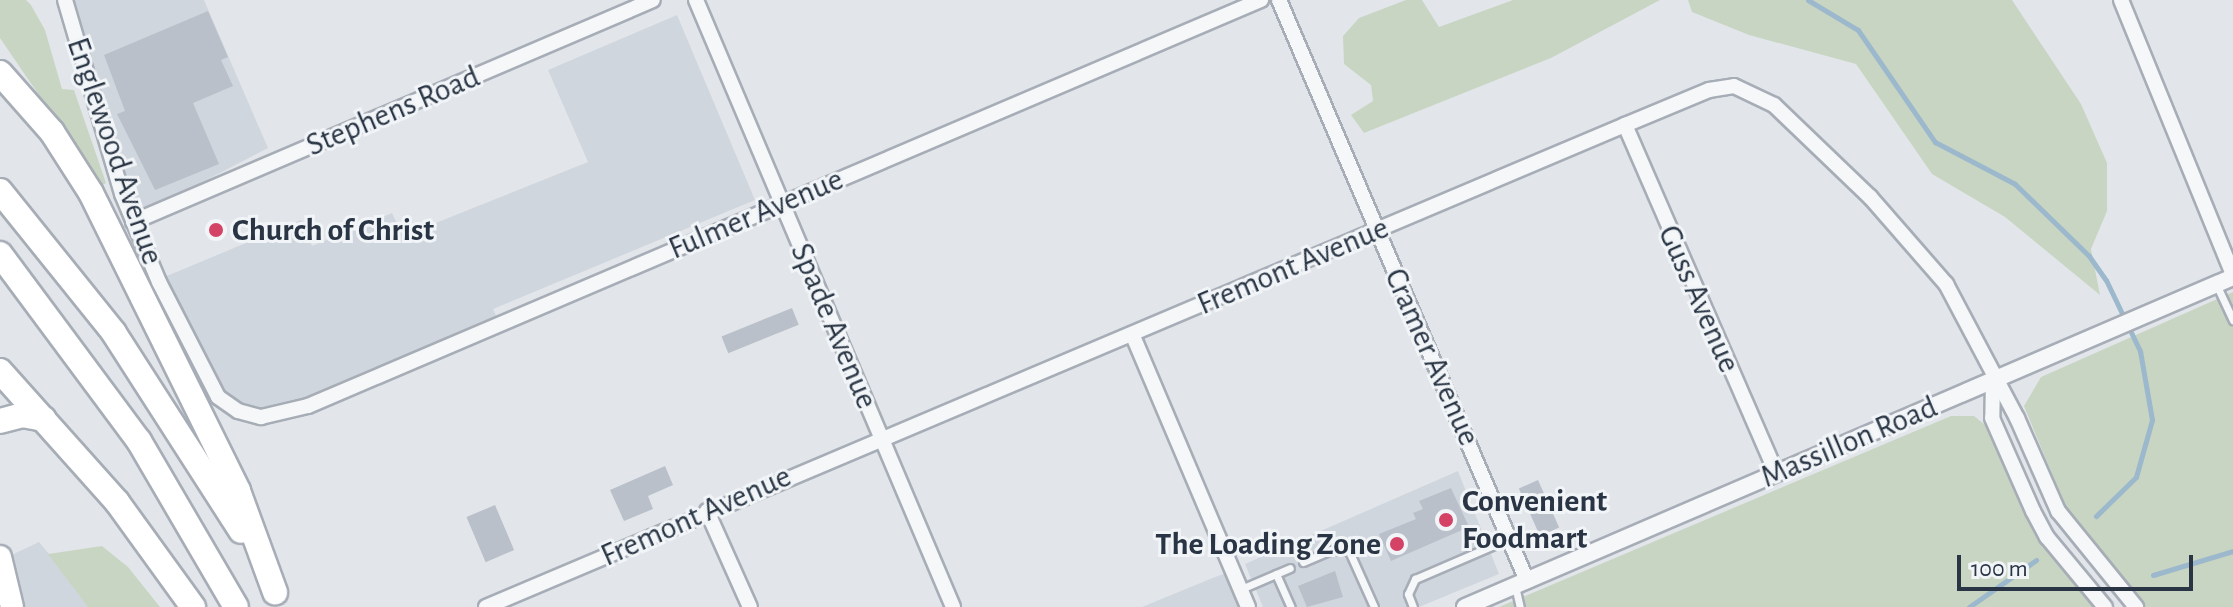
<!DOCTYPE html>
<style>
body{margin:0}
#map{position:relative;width:2233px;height:607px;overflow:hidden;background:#e2e6eb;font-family:"Alegreya Sans",sans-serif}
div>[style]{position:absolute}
.built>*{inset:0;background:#d0d6dd}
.green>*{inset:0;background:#c9d5c3}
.stream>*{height:5px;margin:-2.5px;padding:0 2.5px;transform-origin:2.5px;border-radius:2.5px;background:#9cb8cc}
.building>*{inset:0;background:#b9c0c9;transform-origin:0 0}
.roads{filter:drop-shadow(2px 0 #a7adb6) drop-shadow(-2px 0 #a7adb6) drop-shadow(0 2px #a7adb6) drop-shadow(0 -2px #a7adb6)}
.service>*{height:7px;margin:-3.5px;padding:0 3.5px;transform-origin:3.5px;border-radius:3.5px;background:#f5f7f9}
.minor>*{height:14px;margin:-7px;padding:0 7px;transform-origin:7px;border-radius:7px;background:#f5f7f9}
.tertiary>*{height:16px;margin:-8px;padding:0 8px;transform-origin:8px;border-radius:8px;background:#f5f7f9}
.primary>*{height:22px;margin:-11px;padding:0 11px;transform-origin:11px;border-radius:11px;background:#fff}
.motorway>*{height:24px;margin:-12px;padding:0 12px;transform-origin:12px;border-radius:12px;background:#fff}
.dots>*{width:22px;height:22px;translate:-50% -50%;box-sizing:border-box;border:4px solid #f2f5f8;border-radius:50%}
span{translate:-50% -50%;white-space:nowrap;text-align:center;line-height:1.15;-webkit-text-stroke:6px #f2f5f8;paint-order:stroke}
.street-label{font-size:32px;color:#293544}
.poi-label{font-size:32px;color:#293544;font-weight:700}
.left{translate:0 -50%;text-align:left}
.right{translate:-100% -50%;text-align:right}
.scale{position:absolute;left:1957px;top:555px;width:236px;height:36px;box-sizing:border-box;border:4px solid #293544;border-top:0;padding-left:10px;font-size:24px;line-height:28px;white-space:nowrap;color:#293544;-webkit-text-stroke:6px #f2f5f8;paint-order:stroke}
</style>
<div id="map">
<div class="built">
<i style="clip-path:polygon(72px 0,204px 0,268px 148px,137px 216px)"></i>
<i style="clip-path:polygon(677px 15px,755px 200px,493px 309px,497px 318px,269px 414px,244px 409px,217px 388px,162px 278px,301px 220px,312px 246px,392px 213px,403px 236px,588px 162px,548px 70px)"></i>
<i style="clip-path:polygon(1458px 471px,1499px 574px,1419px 607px,1263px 607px,1245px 564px)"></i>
<i style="clip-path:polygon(39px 542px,84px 596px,88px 607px,15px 607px,3px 559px)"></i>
<i style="clip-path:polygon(1230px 572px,1245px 607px,1142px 607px,1215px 577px)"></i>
</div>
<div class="green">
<i style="clip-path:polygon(0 0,26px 0,31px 5px,45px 30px,62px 89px,74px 90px,106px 183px,101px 186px,0 38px)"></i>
<i style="clip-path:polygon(1406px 0,1422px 0,1439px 27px,1513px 0,1660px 0,1551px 58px,1364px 133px,1351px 115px,1373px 101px,1371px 85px,1344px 64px,1343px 36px,1359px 18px)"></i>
<i style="clip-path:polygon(1688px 0,2012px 0,2081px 104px,2107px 163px,2107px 211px,2091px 249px,2100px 295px,2005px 217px,1932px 174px,1856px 64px,1749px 35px,1692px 12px)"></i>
<i style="clip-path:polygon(2233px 292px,2233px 607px,2143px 607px,2066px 508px,2024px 406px,2041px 377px)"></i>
<i style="clip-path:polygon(1951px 416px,1974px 416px,1989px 428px,2060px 562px,2096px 607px,1499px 607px)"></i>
<i style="clip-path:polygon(102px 546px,128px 567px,160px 607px,88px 607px,48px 554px)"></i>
</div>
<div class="stream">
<i style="left:1808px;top:0;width:58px;rotate:31deg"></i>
<i style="left:1858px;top:30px;width:136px;rotate:55.5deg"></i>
<i style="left:1935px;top:142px;width:90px;rotate:27.7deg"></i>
<i style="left:2015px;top:184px;width:103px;rotate:44.2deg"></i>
<i style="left:2089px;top:256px;width:29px;rotate:55deg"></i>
<i style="left:2106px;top:280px;width:79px;rotate:64.4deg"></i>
<i style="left:2140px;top:351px;width:70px;rotate:80.1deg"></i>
<i style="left:2152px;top:420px;width:59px;rotate:105.7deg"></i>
<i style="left:2136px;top:477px;width:56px;rotate:135.7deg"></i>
<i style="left:2153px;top:575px;width:84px;rotate:-16.7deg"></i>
<i style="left:1969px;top:607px;width:82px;rotate:-35deg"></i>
</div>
<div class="building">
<i style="clip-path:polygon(208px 11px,228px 57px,221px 60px,233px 86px,193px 103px,219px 164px,155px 190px,117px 114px,125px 111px,104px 55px)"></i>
<i style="left:792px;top:308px;width:18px;height:76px;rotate:68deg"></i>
<i style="clip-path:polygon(665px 466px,673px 485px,648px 496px,653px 509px,624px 521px,610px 490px)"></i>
<i style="left:1538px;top:480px;width:52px;height:21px;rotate:66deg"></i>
<i style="clip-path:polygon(1451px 488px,1469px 527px,1391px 561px,1379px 534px,1416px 519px,1413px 513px,1423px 509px,1419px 501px)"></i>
<i style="left:495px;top:505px;width:49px;height:31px;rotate:67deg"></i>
<i style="clip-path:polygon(1335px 571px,1343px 597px,1307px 607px,1298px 586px)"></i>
</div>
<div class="roads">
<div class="service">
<i style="left:2217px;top:286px;width:38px;rotate:65deg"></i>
<i style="left:1303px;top:562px;width:30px;rotate:-23deg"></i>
<i style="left:1331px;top:550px;width:18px;rotate:3deg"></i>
<i style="left:1349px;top:551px;width:61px;rotate:65.9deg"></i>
<i style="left:1276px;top:574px;width:36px;rotate:66deg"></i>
<i style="left:1515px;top:586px;width:22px;rotate:77deg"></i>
<i style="left:1241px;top:589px;width:53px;rotate:-23.2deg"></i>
<i style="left:1413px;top:607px;width:14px;rotate:-111deg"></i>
<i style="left:1408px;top:594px;width:17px;rotate:-65deg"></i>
<i style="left:1415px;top:579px;width:101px;rotate:-23.3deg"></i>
</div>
<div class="minor">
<i style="left:65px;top:0;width:202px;rotate:73.6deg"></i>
<i style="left:122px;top:194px;width:95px;rotate:67.2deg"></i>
<i style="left:159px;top:282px;width:129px;rotate:62.8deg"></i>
<i style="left:218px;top:397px;width:24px;rotate:35deg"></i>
<i style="left:238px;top:411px;width:24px;rotate:15deg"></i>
<i style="left:261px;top:417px;width:48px;rotate:-13.2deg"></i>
<i style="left:308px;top:406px;width:1036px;rotate:-23.08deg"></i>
<i style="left:696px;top:0;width:659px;rotate:67.05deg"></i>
<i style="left:1279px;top:0;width:632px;rotate:66.88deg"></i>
<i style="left:2121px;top:0;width:297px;rotate:67.8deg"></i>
<i style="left:1625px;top:125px;width:379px;rotate:66.5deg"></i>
<i style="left:133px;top:222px;width:565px;rotate:-23.12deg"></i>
<i style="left:1133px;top:336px;width:294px;rotate:67deg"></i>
<i style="left:1993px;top:379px;width:39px;rotate:91deg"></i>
<i style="left:1992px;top:418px;width:102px;rotate:66.2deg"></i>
<i style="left:2033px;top:511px;width:30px;rotate:62deg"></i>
<i style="left:2047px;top:537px;width:91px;rotate:50.4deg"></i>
<i style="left:707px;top:511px;width:105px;rotate:65.9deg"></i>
<i style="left:486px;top:607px;width:1237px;rotate:-22.94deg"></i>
<i style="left:1625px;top:125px;width:91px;rotate:-22.6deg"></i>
<i style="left:1709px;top:90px;width:25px;rotate:-9deg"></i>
<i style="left:1734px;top:86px;width:44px;rotate:25.4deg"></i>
<i style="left:1774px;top:105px;width:133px;rotate:43.8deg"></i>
<i style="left:1870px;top:197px;width:116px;rotate:48.9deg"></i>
<i style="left:1946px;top:284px;width:152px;rotate:62.1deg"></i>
<i style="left:2017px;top:418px;width:102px;rotate:66.2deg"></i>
<i style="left:2058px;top:511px;width:124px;rotate:50.9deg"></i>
</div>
<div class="tertiary">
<i style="left:1465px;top:607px;width:836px;rotate:-23.25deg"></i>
</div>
<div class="primary">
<i style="left:0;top:557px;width:51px;rotate:76.5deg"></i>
</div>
<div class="motorway">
<i style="left:0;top:73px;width:79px;rotate:48.6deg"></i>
<i style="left:52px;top:132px;width:72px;rotate:57.4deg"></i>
<i style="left:91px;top:193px;width:332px;rotate:63.7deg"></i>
<i style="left:238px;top:491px;width:108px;rotate:69.9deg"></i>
<i style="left:0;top:191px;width:182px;rotate:51.2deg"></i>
<i style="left:114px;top:333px;width:235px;rotate:57.3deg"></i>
<i style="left:0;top:254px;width:233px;rotate:53.4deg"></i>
<i style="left:139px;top:441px;width:192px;rotate:59.7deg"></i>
<i style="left:0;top:371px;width:176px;rotate:48.2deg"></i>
<i style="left:117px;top:502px;width:130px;rotate:54.1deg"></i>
<i style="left:0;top:421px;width:23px;rotate:-15deg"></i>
<i style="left:22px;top:415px;width:22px;rotate:10deg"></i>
</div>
</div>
<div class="dots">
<i style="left:216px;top:230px;background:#d44366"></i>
<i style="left:1446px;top:520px;background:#d44366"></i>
<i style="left:1397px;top:544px;background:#d44366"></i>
</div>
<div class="street-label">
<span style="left:393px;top:111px;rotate:-23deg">Stephens Road</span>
<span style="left:115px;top:151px;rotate:71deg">Englewood Avenue</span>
<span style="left:756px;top:214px;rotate:-23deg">Fulmer Avenue</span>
<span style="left:1293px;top:266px;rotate:-23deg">Fremont Avenue</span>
<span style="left:1699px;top:299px;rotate:66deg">Guss Avenue</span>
<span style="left:834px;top:326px;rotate:67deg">Spade Avenue</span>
<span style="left:1432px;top:357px;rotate:66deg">Cramer Avenue</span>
<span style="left:1849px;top:442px;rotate:-23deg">Massillon Road</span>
<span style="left:696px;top:516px;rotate:-24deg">Fremont Avenue</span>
</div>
<div class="poi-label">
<span class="left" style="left:232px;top:230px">Church of Christ</span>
<span class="left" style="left:1462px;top:520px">Convenient<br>Foodmart</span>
<span class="right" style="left:1381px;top:544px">The Loading Zone</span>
</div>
<div class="scale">100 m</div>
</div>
